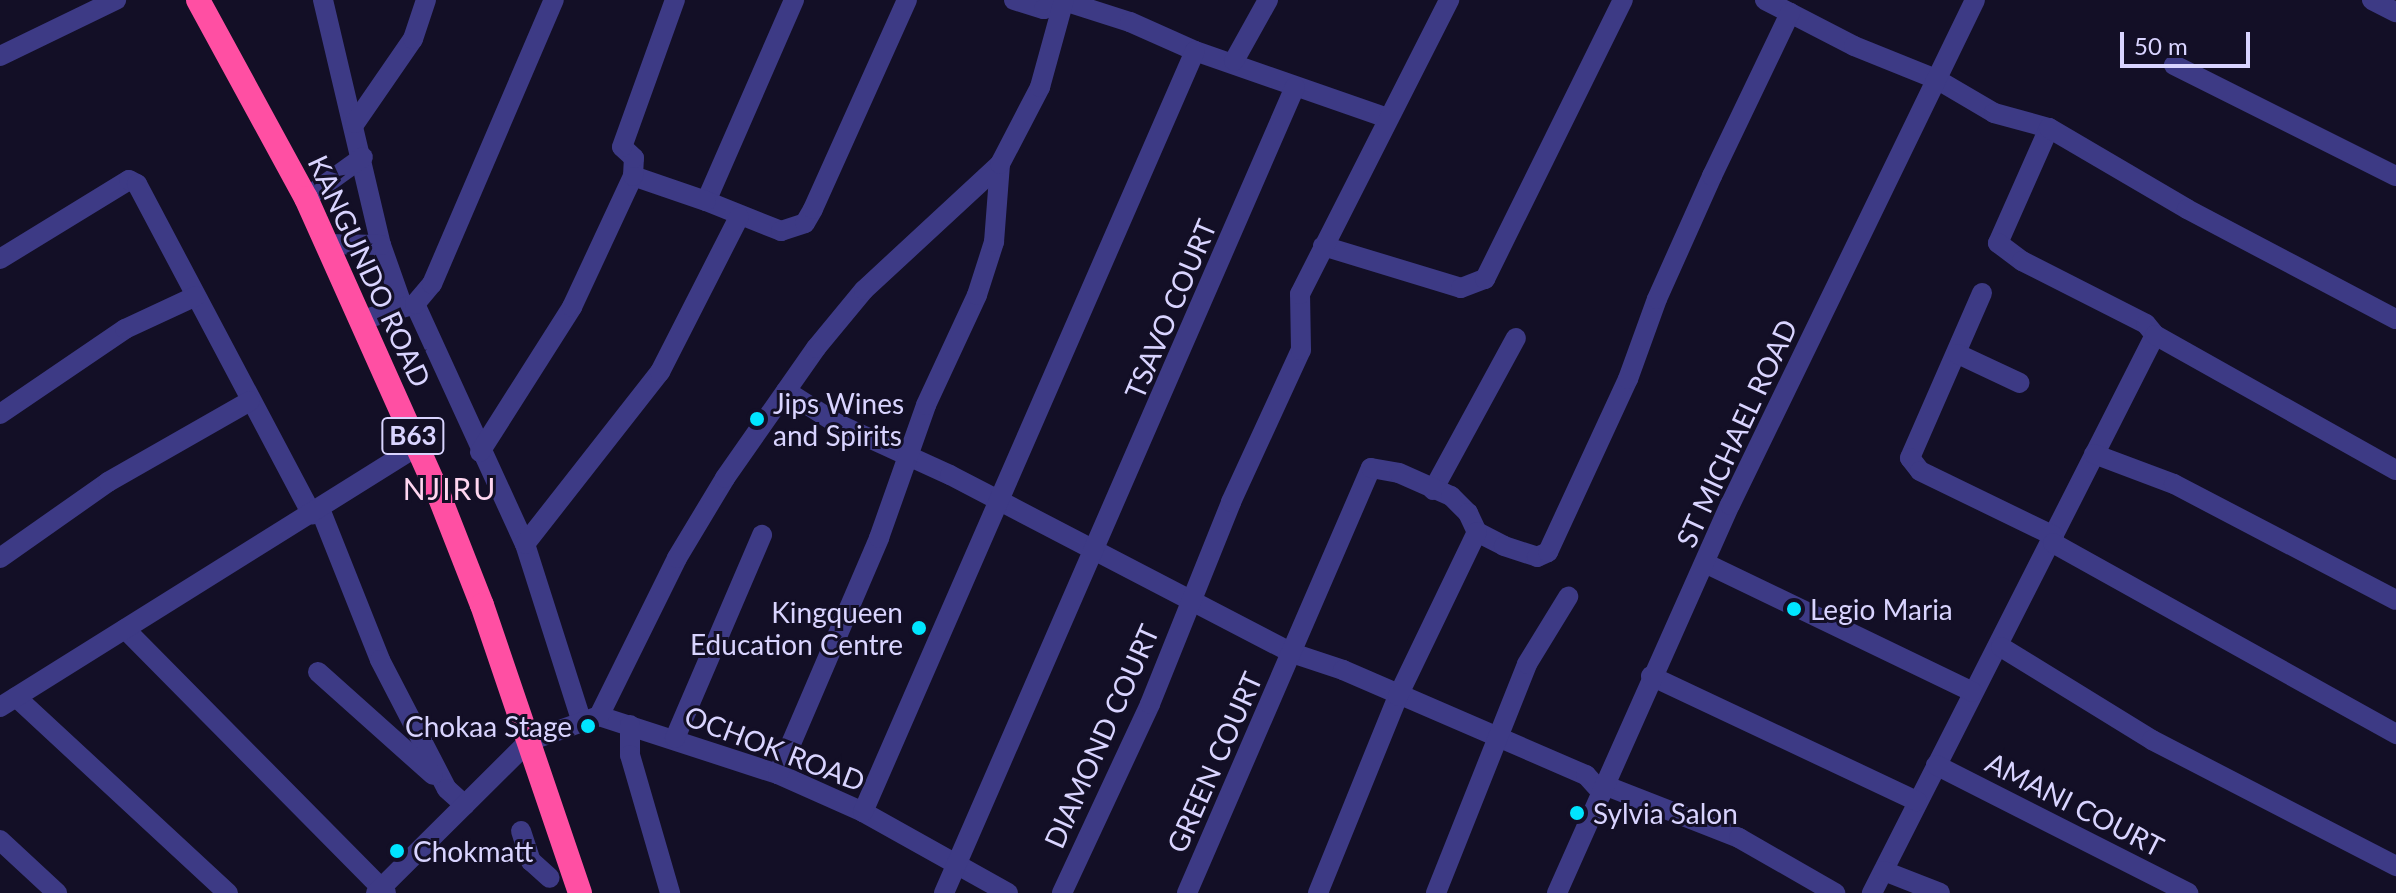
<!DOCTYPE html>
<style>
body{margin:0}
#map{position:relative;width:2396px;height:893px;overflow:hidden;background:#130f26;font-family:Lato,sans-serif}
div>[style]{position:absolute}
.minor>*{height:20px;margin:-10px;padding:0 10px;transform-origin:10px;border-radius:10px;background:#3d3a85}
.highway>*{height:24px;margin:-12px;padding:0 12px;transform-origin:12px;border-radius:12px;background:#ff4fa3}
.dots>*{width:22px;height:22px;translate:-50% -50%;box-sizing:border-box;border:4px solid #130f26;border-radius:50%}
span{translate:-50% -50%;white-space:nowrap;text-align:center;line-height:1.15;-webkit-text-stroke:6px #130f26;paint-order:stroke}
.shield-label span{padding:2px 6px;background:#130f26;border:2px solid;border-radius:6px;-webkit-text-stroke-width:0}
.shield-label{font-size:26px;color:#d9d4ff;font-weight:700}
.street-label{font-size:28px;color:#d9d4ff}
.poi-label{font-size:28px;color:#d9d4ff}
.left{translate:0 -50%;text-align:left}
.right{translate:-100% -50%;text-align:right}
.neighbourhood-label{font-size:30px;color:#ffd6f0;letter-spacing:2px}
.scale{position:absolute;left:2120px;top:32px;width:130px;height:36px;box-sizing:border-box;border:4px solid #d9d4ff;border-top:0;padding-left:10px;font-size:24px;line-height:28px;white-space:nowrap;color:#d9d4ff;-webkit-text-stroke:6px #130f26;paint-order:stroke}
</style>
<div id="map">
<div class="minor">
<i style="left:323px;top:0;width:252px;rotate:76.7deg"></i>
<i style="left:381px;top:245px;width:66px;rotate:70.5deg"></i>
<i style="left:794px;top:0;width:219px;rotate:113.6deg"></i>
<i style="left:706px;top:201px;width:81px;rotate:21.8deg"></i>
<i style="left:781px;top:231px;width:25px;rotate:-18deg"></i>
<i style="left:805px;top:223px;width:16px;rotate:-60deg"></i>
<i style="left:813px;top:209px;width:229px;rotate:-65.8deg"></i>
<i style="left:1014px;top:0;width:31px;rotate:17deg"></i>
<i style="left:1044px;top:9px;width:22px;rotate:-22deg"></i>
<i style="left:1064px;top:1px;width:69px;rotate:17.7deg"></i>
<i style="left:1130px;top:22px;width:71px;rotate:24deg"></i>
<i style="left:1195px;top:51px;width:203px;rotate:19.2deg"></i>
<i style="left:1765px;top:0;width:100px;rotate:27.3deg"></i>
<i style="left:1854px;top:46px;width:91px;rotate:22deg"></i>
<i style="left:1938px;top:80px;width:65px;rotate:30.5deg"></i>
<i style="left:1994px;top:113px;width:57px;rotate:15.3deg"></i>
<i style="left:2049px;top:128px;width:126px;rotate:113.9deg"></i>
<i style="left:1998px;top:243px;width:30px;rotate:37deg"></i>
<i style="left:2022px;top:261px;width:139px;rotate:26.9deg"></i>
<i style="left:2146px;top:324px;width:14px;rotate:51deg"></i>
<i style="left:2155px;top:335px;width:626px;rotate:116.89deg"></i>
<i style="left:2372px;top:0;width:27px;rotate:27deg"></i>
<i style="left:0;top:56px;width:129px;rotate:-25.8deg"></i>
<i style="left:1234px;top:61px;width:70px;rotate:-60.9deg"></i>
<i style="left:2174px;top:65px;width:248px;rotate:26.6deg"></i>
<i style="left:355px;top:123px;width:102px;rotate:-55.4deg"></i>
<i style="left:413px;top:39px;width:41px;rotate:-71.6deg"></i>
<i style="left:2049px;top:128px;width:160px;rotate:30.4deg"></i>
<i style="left:2187px;top:209px;width:236px;rotate:27.8deg"></i>
<i style="left:633px;top:176px;width:77px;rotate:18.9deg"></i>
<i style="left:306px;top:198px;width:70px;rotate:-35.7deg"></i>
<i style="left:327px;top:244px;width:54px;rotate:1.1deg"></i>
<i style="left:1323px;top:246px;width:144px;rotate:16.9deg"></i>
<i style="left:1461px;top:288px;width:26px;rotate:-21deg"></i>
<i style="left:1485px;top:279px;width:311px;rotate:-63.7deg"></i>
<i style="left:0;top:259px;width:151px;rotate:-31.5deg"></i>
<i style="left:129px;top:180px;width:9px;rotate:27deg"></i>
<i style="left:137px;top:184px;width:374px;rotate:62.1deg"></i>
<i style="left:1982px;top:293px;width:180px;rotate:113.6deg"></i>
<i style="left:1910px;top:458px;width:16px;rotate:52deg"></i>
<i style="left:1920px;top:471px;width:149px;rotate:25.9deg"></i>
<i style="left:415px;top:304px;width:264px;rotate:65.4deg"></i>
<i style="left:525px;top:544px;width:185px;rotate:72.3deg"></i>
<i style="left:362px;top:320px;width:55px;rotate:-16.8deg"></i>
<i style="left:415px;top:304px;width:26px;rotate:-50deg"></i>
<i style="left:432px;top:284px;width:309px;rotate:-66.8deg"></i>
<i style="left:2155px;top:335px;width:276px;rotate:29.3deg"></i>
<i style="left:1958px;top:354px;width:68px;rotate:25.1deg"></i>
<i style="left:786px;top:391px;width:59px;rotate:32.6deg"></i>
<i style="left:836px;top:423px;width:125px;rotate:24.5deg"></i>
<i style="left:950px;top:475px;width:386px;rotate:27.5deg"></i>
<i style="left:1292px;top:653px;width:54px;rotate:18.4deg"></i>
<i style="left:1343px;top:670px;width:265px;rotate:23.4deg"></i>
<i style="left:1586px;top:775px;width:24px;rotate:48deg"></i>
<i style="left:0;top:414px;width:151px;rotate:-34.2deg"></i>
<i style="left:125px;top:329px;width:78px;rotate:-24.9deg"></i>
<i style="left:480px;top:452px;width:172px;rotate:-57.6deg"></i>
<i style="left:572px;top:307px;width:145px;rotate:-65deg"></i>
<i style="left:633px;top:176px;width:18px;rotate:-87deg"></i>
<i style="left:634px;top:158px;width:16px;rotate:-137deg"></i>
<i style="left:622px;top:147px;width:156px;rotate:-70.2deg"></i>
<i style="left:2094px;top:454px;width:85px;rotate:20.6deg"></i>
<i style="left:2174px;top:484px;width:250px;rotate:27.6deg"></i>
<i style="left:1433px;top:490px;width:173px;rotate:-61.4deg"></i>
<i style="left:320px;top:509px;width:162px;rotate:68.3deg"></i>
<i style="left:380px;top:660px;width:145px;rotate:62.6deg"></i>
<i style="left:447px;top:789px;width:24px;rotate:42deg"></i>
<i style="left:2053px;top:543px;width:393px;rotate:29.1deg"></i>
<i style="left:525px;top:544px;width:219px;rotate:-51.9deg"></i>
<i style="left:660px;top:372px;width:174px;rotate:-63deg"></i>
<i style="left:0;top:558px;width:132px;rotate:-35.1deg"></i>
<i style="left:108px;top:482px;width:163px;rotate:-29.7deg"></i>
<i style="left:1707px;top:564px;width:295px;rotate:25.7deg"></i>
<i style="left:125px;top:629px;width:371px;rotate:45.3deg"></i>
<i style="left:2001px;top:647px;width:177px;rotate:31.6deg"></i>
<i style="left:2152px;top:740px;width:275px;rotate:27.3deg"></i>
<i style="left:318px;top:672px;width:154px;rotate:41.8deg"></i>
<i style="left:1651px;top:676px;width:294px;rotate:25.2deg"></i>
<i style="left:16px;top:697px;width:289px;rotate:42.8deg"></i>
<i style="left:0;top:707px;width:492px;rotate:-32deg"></i>
<i style="left:599px;top:716px;width:188px;rotate:18deg"></i>
<i style="left:778px;top:774px;width:93px;rotate:24.1deg"></i>
<i style="left:863px;top:812px;width:166px;rotate:29.2deg"></i>
<i style="left:630px;top:725px;width:30px;rotate:90deg"></i>
<i style="left:630px;top:755px;width:144px;rotate:73.8deg"></i>
<i style="left:675px;top:738px;width:221px;rotate:-66.8deg"></i>
<i style="left:1936px;top:765px;width:283px;rotate:26.9deg"></i>
<i style="left:778px;top:774px;width:257px;rotate:-66.8deg"></i>
<i style="left:879px;top:538px;width:141px;rotate:-70.5deg"></i>
<i style="left:926px;top:405px;width:121px;rotate:-65.1deg"></i>
<i style="left:977px;top:295px;width:56px;rotate:-72.2deg"></i>
<i style="left:994px;top:242px;width:78px;rotate:-85.6deg"></i>
<i style="left:1604px;top:785px;width:145px;rotate:21.4deg"></i>
<i style="left:1739px;top:838px;width:111px;rotate:29.8deg"></i>
<i style="left:863px;top:812px;width:830px;rotate:-66.43deg"></i>
<i style="left:521px;top:831px;width:32px;rotate:72deg"></i>
<i style="left:531px;top:861px;width:25px;rotate:42deg"></i>
<i style="left:0;top:840px;width:78px;rotate:42.9deg"></i>
<i style="left:1884px;top:871px;width:60px;rotate:21.4deg"></i>
<i style="left:376px;top:893px;width:216px;rotate:-44.8deg"></i>
<i style="left:529px;top:741px;width:74px;rotate:-19.7deg"></i>
<i style="left:599px;top:716px;width:176px;rotate:-63.7deg"></i>
<i style="left:677px;top:558px;width:93px;rotate:-59deg"></i>
<i style="left:725px;top:478px;width:159px;rotate:-55deg"></i>
<i style="left:816px;top:348px;width:75px;rotate:-50.4deg"></i>
<i style="left:864px;top:290px;width:185px;rotate:-42.8deg"></i>
<i style="left:1000px;top:164px;width:87px;rotate:-62.5deg"></i>
<i style="left:1040px;top:87px;width:90px;rotate:-74.6deg"></i>
<i style="left:944px;top:893px;width:879px;rotate:-66.47deg"></i>
<i style="left:1062px;top:893px;width:208px;rotate:-65deg"></i>
<i style="left:1150px;top:704px;width:218px;rotate:-68.1deg"></i>
<i style="left:1231px;top:502px;width:167px;rotate:-65.3deg"></i>
<i style="left:1301px;top:350px;width:56px;rotate:-91deg"></i>
<i style="left:1300px;top:294px;width:330px;rotate:-63.1deg"></i>
<i style="left:1187px;top:893px;width:463px;rotate:-66.6deg"></i>
<i style="left:1371px;top:468px;width:28px;rotate:10deg"></i>
<i style="left:1399px;top:473px;width:57px;rotate:23.9deg"></i>
<i style="left:1451px;top:496px;width:24px;rotate:45deg"></i>
<i style="left:1468px;top:513px;width:21px;rotate:65deg"></i>
<i style="left:1477px;top:532px;width:30px;rotate:27deg"></i>
<i style="left:1504px;top:546px;width:35px;rotate:18deg"></i>
<i style="left:1537px;top:557px;width:12px;rotate:-24deg"></i>
<i style="left:1548px;top:552px;width:191px;rotate:-65.2deg"></i>
<i style="left:1628px;top:379px;width:85px;rotate:-70.1deg"></i>
<i style="left:1657px;top:299px;width:135px;rotate:-65.9deg"></i>
<i style="left:1712px;top:176px;width:181px;rotate:-64.4deg"></i>
<i style="left:1318px;top:893px;width:213px;rotate:-67.9deg"></i>
<i style="left:1398px;top:696px;width:182px;rotate:-64.3deg"></i>
<i style="left:1436px;top:893px;width:246px;rotate:-68.3deg"></i>
<i style="left:1527px;top:664px;width:79px;rotate:-58.5deg"></i>
<i style="left:1557px;top:893px;width:425px;rotate:-66deg"></i>
<i style="left:1730px;top:505px;width:561px;rotate:-64.12deg"></i>
</div>
<div class="highway">
<i style="left:198px;top:0;width:226px;rotate:61.4deg"></i>
<i style="left:306px;top:198px;width:323px;rotate:65.9deg"></i>
<i style="left:438px;top:493px;width:120px;rotate:68.6deg"></i>
<i style="left:482px;top:605px;width:304px;rotate:71.2deg"></i>
</div>
<div class="dots">
<i style="left:757px;top:419px;background:#00e5ff"></i>
<i style="left:1794px;top:609px;background:#00e5ff"></i>
<i style="left:919px;top:628px;background:#00e5ff"></i>
<i style="left:588px;top:726px;background:#00e5ff"></i>
<i style="left:1577px;top:813px;background:#00e5ff"></i>
<i style="left:397px;top:851px;background:#00e5ff"></i>
</div>
<div class="shield-label">
<span style="left:413px;top:436px">B63</span>
</div>
<div class="street-label">
<span style="left:370px;top:271px;rotate:65deg">KANGUNDO ROAD</span>
<span style="left:1170px;top:309px;rotate:-67deg">TSAVO COURT</span>
<span style="left:1736px;top:433px;rotate:-65deg">ST MICHAEL ROAD</span>
<span style="left:1101px;top:736px;rotate:-66deg">DIAMOND COURT</span>
<span style="left:775px;top:748px;rotate:21deg">OCHOK ROAD</span>
<span style="left:1214px;top:762px;rotate:-66deg">GREEN COURT</span>
<span style="left:2075px;top:804px;rotate:27deg">AMANI COURT</span>
</div>
<div class="poi-label">
<span class="left" style="left:773px;top:419px">Jips Wines<br>and Spirits</span>
<span class="left" style="left:1810px;top:609px">Legio Maria</span>
<span class="right" style="left:903px;top:628px">Kingqueen<br>Education Centre</span>
<span class="right" style="left:572px;top:726px">Chokaa Stage</span>
<span class="left" style="left:1593px;top:813px">Sylvia Salon</span>
<span class="left" style="left:413px;top:851px">Chokmatt</span>
</div>
<div class="neighbourhood-label">
<span style="left:450px;top:488px">NJIRU</span>
</div>
<div class="scale">50 m</div>
</div>
